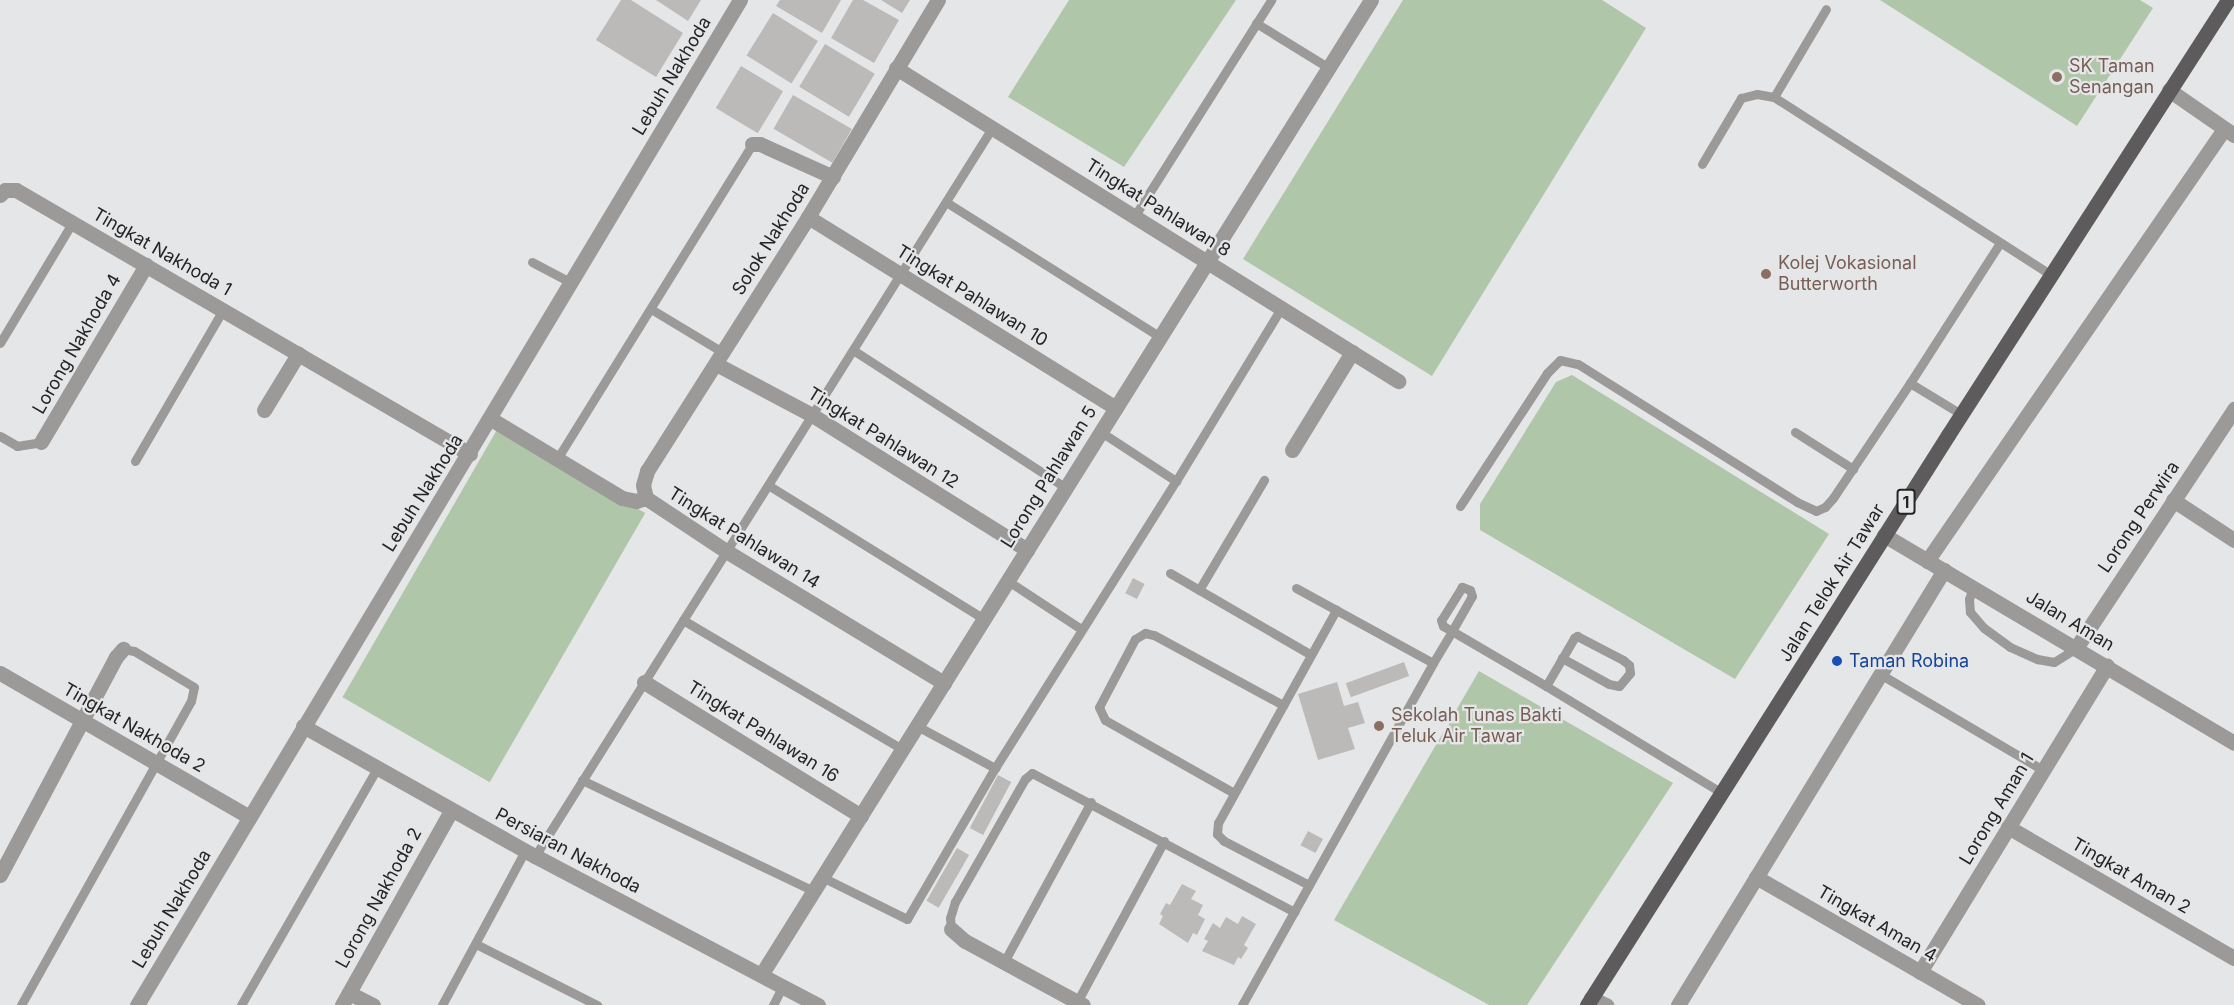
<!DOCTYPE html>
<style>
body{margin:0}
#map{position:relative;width:2234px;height:1005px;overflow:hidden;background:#e5e6e8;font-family:Inter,sans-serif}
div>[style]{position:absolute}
.green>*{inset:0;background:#b0c6a9;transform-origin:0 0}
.building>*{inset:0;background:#bcbab8;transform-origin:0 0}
.service>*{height:9px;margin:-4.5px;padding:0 4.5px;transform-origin:4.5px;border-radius:4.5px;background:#9b9a99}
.minor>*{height:15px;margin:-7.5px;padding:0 7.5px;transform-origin:7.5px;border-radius:7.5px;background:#9b9a99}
.primary>*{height:15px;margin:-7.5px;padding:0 7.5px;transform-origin:7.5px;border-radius:7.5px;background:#5d5b5b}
.dots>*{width:16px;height:16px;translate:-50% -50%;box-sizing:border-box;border:3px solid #e5e6e8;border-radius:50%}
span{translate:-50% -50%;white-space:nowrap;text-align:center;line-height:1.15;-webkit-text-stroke:4.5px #e5e6e8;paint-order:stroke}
.shield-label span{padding:2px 4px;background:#e5e6e8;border:2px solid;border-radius:4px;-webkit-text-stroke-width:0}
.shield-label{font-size:16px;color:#252526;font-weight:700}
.education-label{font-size:18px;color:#785e54}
.left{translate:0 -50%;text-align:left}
.street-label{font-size:18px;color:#252526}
.transit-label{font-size:18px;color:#164399}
</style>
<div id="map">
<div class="green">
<i style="clip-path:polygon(1069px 0,1236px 0,1124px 167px,1008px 97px)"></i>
<i style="clip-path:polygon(1403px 0,1602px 0,1646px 28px,1432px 376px,1243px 259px)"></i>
<i style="clip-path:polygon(1880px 0,2140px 0,2153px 8px,2077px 126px)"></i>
<i style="clip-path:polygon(1572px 375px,1829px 534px,1735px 679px,1480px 530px,1480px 504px,1556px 382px)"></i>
<i style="left:498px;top:428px;width:170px;height:311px;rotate:30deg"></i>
<i style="clip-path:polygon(1479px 671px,1673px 783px,1527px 1005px,1489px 1005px,1334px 920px)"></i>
</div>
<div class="building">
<i style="clip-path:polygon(621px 0,631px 0,683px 33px,656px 77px,596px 40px)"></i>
<i style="clip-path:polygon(656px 0,701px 0,688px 21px)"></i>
<i style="clip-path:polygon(780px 0,841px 0,822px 33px,776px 6px)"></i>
<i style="clip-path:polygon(853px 0,863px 0,899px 20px,874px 63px,831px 38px)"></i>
<i style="clip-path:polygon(881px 0,910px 0,902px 13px)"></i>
<i style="left:773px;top:13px;width:53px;height:50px;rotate:32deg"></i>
<i style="left:825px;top:44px;width:58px;height:50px;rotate:31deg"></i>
<i style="left:741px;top:66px;width:49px;height:49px;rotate:31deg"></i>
<i style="left:793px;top:95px;width:68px;height:39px;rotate:30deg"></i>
<i style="left:1133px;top:578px;width:13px;height:17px;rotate:27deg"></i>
<i style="left:1404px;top:662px;width:15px;height:62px;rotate:70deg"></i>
<i style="clip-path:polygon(1337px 682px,1344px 706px,1358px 702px,1365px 723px,1348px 728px,1355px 749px,1318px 760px,1298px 694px)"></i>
<i style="left:998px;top:775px;width:15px;height:60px;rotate:28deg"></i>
<i style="left:1308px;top:831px;width:17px;height:16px;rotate:28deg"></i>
<i style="left:957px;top:848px;width:14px;height:61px;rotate:30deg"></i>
<i style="clip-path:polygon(1182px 884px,1196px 891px,1191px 899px,1203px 905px,1198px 915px,1205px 919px,1197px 935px,1193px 933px,1188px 943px,1159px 924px,1163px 916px,1160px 914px,1166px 903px,1170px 905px)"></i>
<i style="clip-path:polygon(1242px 916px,1256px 924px,1244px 945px,1248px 948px,1241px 959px,1238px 957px,1234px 965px,1202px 951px,1208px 941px,1204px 939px,1213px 923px,1220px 928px,1226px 917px,1238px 924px)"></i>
</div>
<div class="service">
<i style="left:1256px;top:23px;width:86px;rotate:31.7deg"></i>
<i style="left:1774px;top:97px;width:102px;rotate:-59.4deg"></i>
<i style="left:1702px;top:164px;width:77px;rotate:-59.4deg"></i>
<i style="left:1741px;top:98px;width:16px;rotate:-14deg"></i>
<i style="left:1757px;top:94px;width:17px;rotate:10deg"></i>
<i style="left:1774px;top:97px;width:329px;rotate:32.7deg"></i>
<i style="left:946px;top:202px;width:253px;rotate:32.2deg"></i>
<i style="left:1134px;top:217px;width:257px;rotate:-57.7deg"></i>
<i style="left:532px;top:262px;width:45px;rotate:27.7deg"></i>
<i style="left:651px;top:309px;width:85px;rotate:31.1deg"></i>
<i style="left:0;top:343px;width:140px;rotate:-59deg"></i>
<i style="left:853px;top:350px;width:254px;rotate:32.9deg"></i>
<i style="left:1961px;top:414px;width:60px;rotate:-148.7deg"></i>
<i style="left:1910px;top:383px;width:166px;rotate:-57.3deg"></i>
<i style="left:1101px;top:432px;width:90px;rotate:33.2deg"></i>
<i style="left:1795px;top:432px;width:69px;rotate:32.5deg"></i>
<i style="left:0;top:436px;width:20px;rotate:30deg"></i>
<i style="left:17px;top:446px;width:24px;rotate:-9deg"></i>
<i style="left:557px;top:459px;width:370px;rotate:-58.2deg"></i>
<i style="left:135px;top:461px;width:175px;rotate:-59.8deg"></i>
<i style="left:768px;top:485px;width:254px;rotate:31.8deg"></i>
<i style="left:1460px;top:506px;width:159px;rotate:-56.8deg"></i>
<i style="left:1547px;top:373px;width:18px;rotate:-45deg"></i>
<i style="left:1560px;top:360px;width:18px;rotate:13deg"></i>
<i style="left:1578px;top:364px;width:259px;rotate:32.2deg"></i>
<i style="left:1797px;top:502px;width:21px;rotate:25deg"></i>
<i style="left:1816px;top:511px;width:10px;rotate:-24deg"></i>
<i style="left:1825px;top:507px;width:12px;rotate:-48deg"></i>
<i style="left:1833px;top:498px;width:138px;rotate:-56.2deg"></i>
<i style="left:1170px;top:573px;width:162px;rotate:30.1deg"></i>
<i style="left:1008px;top:581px;width:87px;rotate:33.3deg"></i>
<i style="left:1973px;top:587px;width:13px;rotate:108deg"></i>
<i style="left:1969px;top:599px;width:13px;rotate:86deg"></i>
<i style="left:1970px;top:612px;width:21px;rotate:49deg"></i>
<i style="left:1984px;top:628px;width:32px;rotate:36deg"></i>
<i style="left:2010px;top:647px;width:30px;rotate:24deg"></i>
<i style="left:2037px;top:659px;width:17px;rotate:10deg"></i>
<i style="left:2054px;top:662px;width:26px;rotate:-32deg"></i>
<i style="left:1296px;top:588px;width:156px;rotate:28.7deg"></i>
<i style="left:1199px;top:590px;width:128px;rotate:-59.4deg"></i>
<i style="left:683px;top:620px;width:254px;rotate:30.5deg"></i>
<i style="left:1880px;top:674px;width:189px;rotate:30.5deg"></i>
<i style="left:1546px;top:686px;width:56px;rotate:-59.7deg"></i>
<i style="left:1574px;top:638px;width:4px;rotate:-34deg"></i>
<i style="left:1577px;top:636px;width:52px;rotate:27.6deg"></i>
<i style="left:1623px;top:660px;width:8px;rotate:40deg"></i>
<i style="left:1629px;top:665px;width:8px;rotate:83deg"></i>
<i style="left:1630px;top:673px;width:17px;rotate:130deg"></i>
<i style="left:1619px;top:686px;width:10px;rotate:-169deg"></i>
<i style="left:1609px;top:684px;width:54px;rotate:-151deg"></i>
<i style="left:917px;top:726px;width:89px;rotate:28.3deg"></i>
<i style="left:582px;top:780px;width:257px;rotate:25.6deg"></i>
<i style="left:1234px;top:793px;width:148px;rotate:-150.5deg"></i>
<i style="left:1105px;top:720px;width:14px;rotate:-115deg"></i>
<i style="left:1099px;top:707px;width:77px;rotate:-62.1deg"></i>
<i style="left:1135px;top:639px;width:12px;rotate:-31deg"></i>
<i style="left:1145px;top:633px;width:9px;rotate:13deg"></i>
<i style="left:1154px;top:635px;width:147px;rotate:28.5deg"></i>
<i style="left:535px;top:856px;width:860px;rotate:-57.88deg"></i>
<i style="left:822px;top:877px;width:95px;rotate:26.3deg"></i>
<i style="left:907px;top:919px;width:175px;rotate:-59.8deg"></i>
<i style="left:995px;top:768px;width:339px;rotate:-57.8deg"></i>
<i style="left:1176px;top:481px;width:202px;rotate:-58.7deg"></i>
<i style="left:1309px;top:885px;width:96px;rotate:-152.6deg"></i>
<i style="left:1224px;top:841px;width:10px;rotate:-135deg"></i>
<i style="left:1217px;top:834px;width:11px;rotate:-85deg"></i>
<i style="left:1218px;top:823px;width:244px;rotate:-61deg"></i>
<i style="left:951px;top:929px;width:11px;rotate:-95deg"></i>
<i style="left:950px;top:918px;width:17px;rotate:-73deg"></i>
<i style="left:955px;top:902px;width:142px;rotate:-60.4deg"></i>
<i style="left:1025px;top:779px;width:9px;rotate:-41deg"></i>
<i style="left:1032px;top:773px;width:297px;rotate:27.9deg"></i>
<i style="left:476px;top:944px;width:136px;rotate:26.8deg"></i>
<i style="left:1004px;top:962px;width:182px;rotate:-61.5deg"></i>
<i style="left:1077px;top:1002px;width:183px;rotate:-61.6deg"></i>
<i style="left:21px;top:1005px;width:348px;rotate:-60.8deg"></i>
<i style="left:191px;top:701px;width:14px;rotate:-78deg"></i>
<i style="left:194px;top:687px;width:70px;rotate:-149deg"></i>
<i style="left:134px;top:651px;width:11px;rotate:-170deg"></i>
<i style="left:241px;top:1005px;width:275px;rotate:-60.1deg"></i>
<i style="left:442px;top:1005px;width:175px;rotate:-61.7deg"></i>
<i style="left:773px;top:1005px;width:20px;rotate:-63deg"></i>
<i style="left:1242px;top:1005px;width:392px;rotate:-60.8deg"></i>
<i style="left:1433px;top:663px;width:37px;rotate:-59deg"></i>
<i style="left:1452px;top:631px;width:40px;rotate:-60.3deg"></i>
<i style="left:1472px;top:596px;width:6px;rotate:-108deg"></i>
<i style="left:1470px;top:590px;width:9px;rotate:-159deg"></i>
<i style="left:1462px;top:587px;width:39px;rotate:122deg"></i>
<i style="left:1441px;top:620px;width:6px;rotate:72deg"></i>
<i style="left:1443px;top:626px;width:10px;rotate:29deg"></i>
<i style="left:1452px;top:631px;width:109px;rotate:30.3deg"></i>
<i style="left:1546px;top:686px;width:206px;rotate:31.3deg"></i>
</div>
<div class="minor">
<i style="left:896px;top:68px;width:592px;rotate:31.94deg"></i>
<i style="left:2169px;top:90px;width:79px;rotate:34.7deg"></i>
<i style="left:752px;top:144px;width:8px"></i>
<i style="left:760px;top:144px;width:80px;rotate:24.3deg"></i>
<i style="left:0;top:195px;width:7px;rotate:-45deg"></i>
<i style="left:5px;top:190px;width:11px"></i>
<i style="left:16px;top:190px;width:525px;rotate:30.18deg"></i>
<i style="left:808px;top:217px;width:362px;rotate:31.8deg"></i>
<i style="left:716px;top:364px;width:109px;rotate:28deg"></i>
<i style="left:812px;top:415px;width:254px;rotate:32.1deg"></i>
<i style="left:264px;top:410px;width:66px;rotate:-58.7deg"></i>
<i style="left:491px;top:419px;width:153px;rotate:31.1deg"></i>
<i style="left:622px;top:498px;width:14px;rotate:12deg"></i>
<i style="left:636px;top:501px;width:10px;rotate:-17deg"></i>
<i style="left:41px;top:442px;width:206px;rotate:-59.3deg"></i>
<i style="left:1292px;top:450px;width:115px;rotate:-58.5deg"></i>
<i style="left:646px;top:498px;width:13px;rotate:-103deg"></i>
<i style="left:643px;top:485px;width:15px;rotate:-74deg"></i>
<i style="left:647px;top:471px;width:301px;rotate:-57.6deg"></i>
<i style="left:808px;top:217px;width:253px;rotate:-59.1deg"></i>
<i style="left:646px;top:498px;width:96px;rotate:33.5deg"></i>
<i style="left:726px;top:551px;width:255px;rotate:31.2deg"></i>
<i style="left:2173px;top:500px;width:73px;rotate:33.3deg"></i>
<i style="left:1884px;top:535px;width:407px;rotate:30.7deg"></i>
<i style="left:1927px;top:561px;width:524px;rotate:-55.49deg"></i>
<i style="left:2076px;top:648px;width:287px;rotate:-56.5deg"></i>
<i style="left:0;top:673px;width:288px;rotate:30deg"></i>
<i style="left:644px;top:682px;width:255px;rotate:31.7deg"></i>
<i style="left:303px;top:726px;width:266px;rotate:29.3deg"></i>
<i style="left:535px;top:856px;width:320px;rotate:27.8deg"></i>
<i style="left:2008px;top:827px;width:261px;rotate:30.1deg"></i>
<i style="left:0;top:875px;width:247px;rotate:-62deg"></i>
<i style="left:116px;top:657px;width:11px;rotate:-49deg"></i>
<i style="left:1756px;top:877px;width:256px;rotate:30deg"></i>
<i style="left:951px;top:929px;width:18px;rotate:41deg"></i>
<i style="left:965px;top:941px;width:134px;rotate:28.5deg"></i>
<i style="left:1920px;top:972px;width:359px;rotate:-58.6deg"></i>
<i style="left:761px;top:975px;width:1150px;rotate:-57.97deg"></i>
<i style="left:349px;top:993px;width:27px;rotate:27deg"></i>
<i style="left:1591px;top:998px;width:17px;rotate:25deg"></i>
<i style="left:137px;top:1005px;width:1172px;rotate:-59.04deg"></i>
<i style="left:342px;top:1005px;width:223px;rotate:-60.7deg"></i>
<i style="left:1678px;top:1005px;width:510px;rotate:-58.55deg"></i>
</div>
<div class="primary">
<i style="left:1587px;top:1005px;width:675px;rotate:-57.65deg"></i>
<i style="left:1948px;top:435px;width:517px;rotate:-57.23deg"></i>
</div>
<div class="dots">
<i style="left:2057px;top:77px;background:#8d6e63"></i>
<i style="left:1766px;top:274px;background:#8d6e63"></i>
<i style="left:1837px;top:661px;background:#1a4fb4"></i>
<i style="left:1379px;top:726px;background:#8d6e63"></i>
</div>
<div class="shield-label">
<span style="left:1906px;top:502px">1</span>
</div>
<div class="education-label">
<span class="left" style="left:2069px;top:77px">SK Taman<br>Senangan</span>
<span class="left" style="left:1778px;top:274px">Kolej Vokasional<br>Butterworth</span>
<span class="left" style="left:1391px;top:726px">Sekolah Tunas Bakti<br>Teluk Air Tawar</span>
</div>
<div class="street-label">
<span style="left:672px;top:76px;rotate:-59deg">Lebuh Nakhoda</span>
<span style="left:1158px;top:208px;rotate:32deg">Tingkat Pahlawan 8</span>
<span style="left:771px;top:239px;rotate:-58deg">Solok Nakhoda</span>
<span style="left:162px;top:252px;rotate:30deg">Tingkat Nakhoda 1</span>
<span style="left:972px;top:296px;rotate:32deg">Tingkat Pahlawan 10</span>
<span style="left:77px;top:344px;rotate:-60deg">Lorong Nakhoda 4</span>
<span style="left:883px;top:438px;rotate:32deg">Tingkat Pahlawan 12</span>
<span style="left:1049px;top:477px;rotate:-58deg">Lorong Pahlawan 5</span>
<span style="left:423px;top:493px;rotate:-58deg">Lebuh Nakhoda</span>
<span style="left:2139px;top:517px;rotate:-56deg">Lorong Perwira</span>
<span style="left:744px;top:538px;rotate:32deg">Tingkat Pahlawan 14</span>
<span style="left:1832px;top:583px;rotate:-58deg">Jalan Telok Air Tawar</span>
<span style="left:2070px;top:621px;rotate:31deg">Jalan Aman</span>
<span style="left:134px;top:728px;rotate:30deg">Tingkat Nakhoda 2</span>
<span style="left:763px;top:732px;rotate:32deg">Tingkat Pahlawan 16</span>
<span style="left:1997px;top:809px;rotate:-59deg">Lorong Aman 1</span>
<span style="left:568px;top:851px;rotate:28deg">Persiaran Nakhoda</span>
<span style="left:2131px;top:876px;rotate:30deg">Tingkat Aman 2</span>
<span style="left:379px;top:898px;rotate:-61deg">Lorong Nakhoda 2</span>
<span style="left:172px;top:909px;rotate:-59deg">Lebuh Nakhoda</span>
<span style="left:1877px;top:924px;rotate:30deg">Tingkat Aman 4</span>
</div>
<div class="transit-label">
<span class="left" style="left:1849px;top:661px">Taman Robina</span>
</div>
</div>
